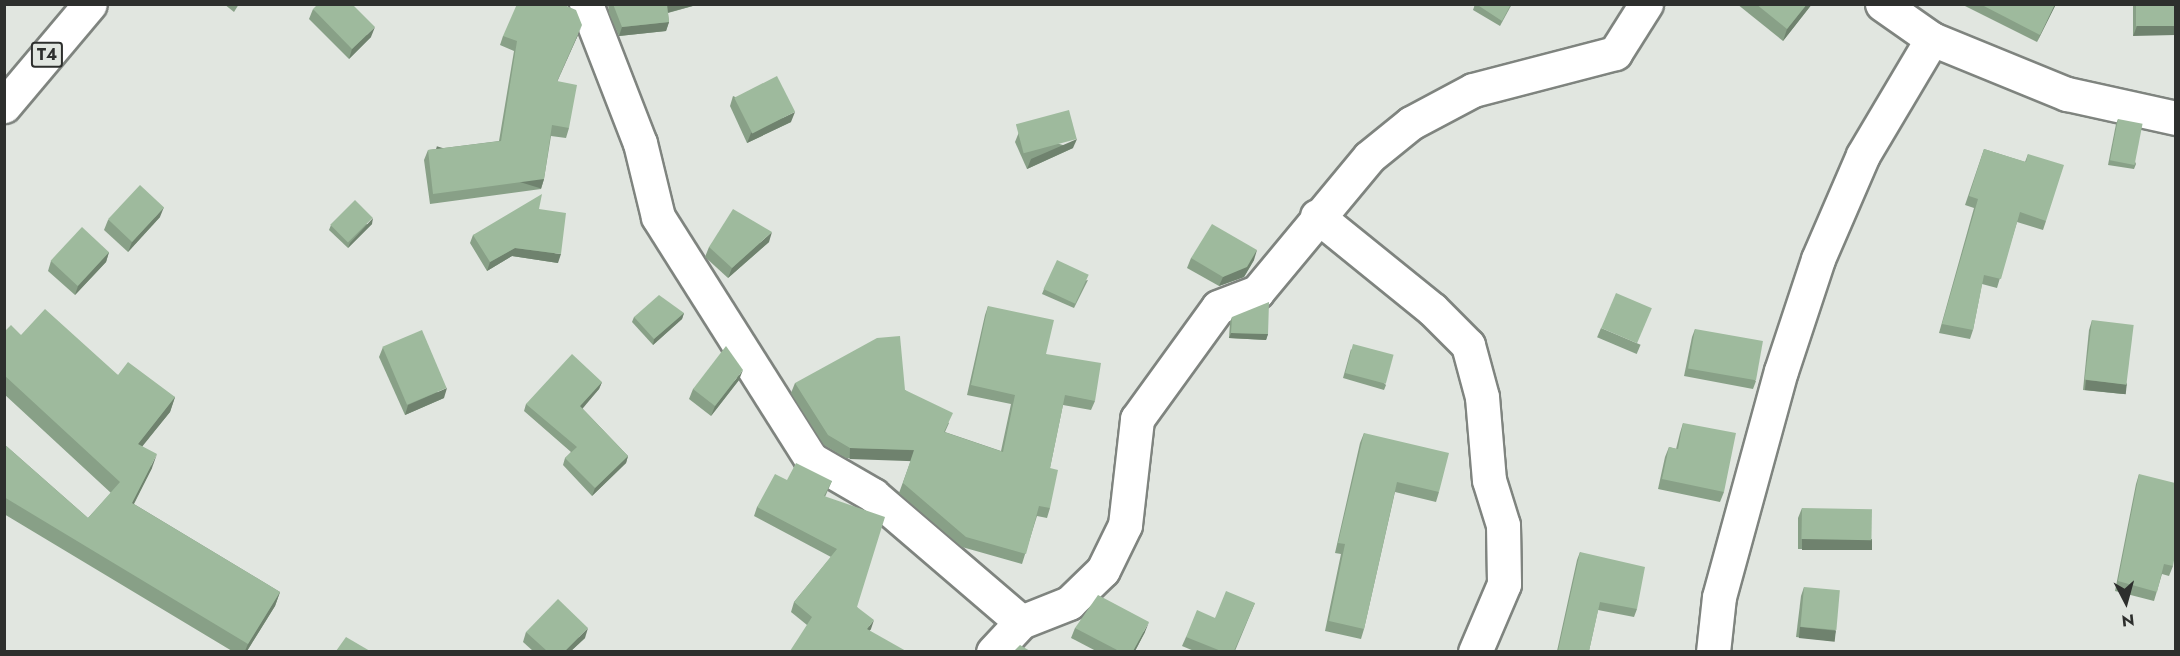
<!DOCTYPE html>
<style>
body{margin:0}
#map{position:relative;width:2180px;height:656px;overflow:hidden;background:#e1e6e0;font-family:Jost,sans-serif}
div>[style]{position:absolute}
.roads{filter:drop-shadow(2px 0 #7f847f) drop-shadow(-2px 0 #7f847f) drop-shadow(0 2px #7f847f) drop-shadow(0 -2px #7f847f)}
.minor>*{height:33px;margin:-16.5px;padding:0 16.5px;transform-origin:16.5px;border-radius:16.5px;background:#fff}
.highway>*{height:33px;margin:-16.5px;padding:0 16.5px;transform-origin:16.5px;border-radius:16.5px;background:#fff}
.wall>*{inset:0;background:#88a087;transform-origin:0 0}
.shaded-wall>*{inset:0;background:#6f826e;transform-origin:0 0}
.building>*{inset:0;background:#9eba9d;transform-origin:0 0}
span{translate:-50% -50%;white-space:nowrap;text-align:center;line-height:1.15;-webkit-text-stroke:4.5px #e1e6e0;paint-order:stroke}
.shield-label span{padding:2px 4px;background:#e1e6e0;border:2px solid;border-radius:4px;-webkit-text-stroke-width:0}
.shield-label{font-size:16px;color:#2d2f2d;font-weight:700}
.frame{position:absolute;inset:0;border:6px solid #2d2f2d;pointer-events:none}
.north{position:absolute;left:2096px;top:572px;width:60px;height:60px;-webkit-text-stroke:4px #e1e6e0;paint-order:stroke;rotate:174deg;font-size:16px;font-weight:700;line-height:24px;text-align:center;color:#2d2f2d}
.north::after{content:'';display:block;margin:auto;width:21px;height:27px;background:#2d2f2d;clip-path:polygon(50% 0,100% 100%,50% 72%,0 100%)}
</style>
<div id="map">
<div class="roads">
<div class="minor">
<i style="left:586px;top:4px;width:149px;rotate:68.8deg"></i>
<i style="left:640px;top:143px;width:76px;rotate:76.3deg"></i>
<i style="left:658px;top:217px;width:286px;rotate:57.7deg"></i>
<i style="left:811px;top:459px;width:72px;rotate:30.1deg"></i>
<i style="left:873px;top:495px;width:195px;rotate:40.6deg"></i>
<i style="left:1882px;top:4px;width:61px;rotate:35deg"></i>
<i style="left:1932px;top:39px;width:146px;rotate:22.2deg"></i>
<i style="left:2067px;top:94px;width:112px;rotate:12.4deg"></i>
<i style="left:1317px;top:216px;width:148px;rotate:39deg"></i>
<i style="left:1432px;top:309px;width:51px;rotate:45deg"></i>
<i style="left:1468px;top:345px;width:54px;rotate:74.9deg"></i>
<i style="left:1482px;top:397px;width:83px;rotate:85.2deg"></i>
<i style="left:1489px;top:480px;width:47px;rotate:72.7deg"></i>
<i style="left:1503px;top:525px;width:59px;rotate:89deg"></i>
<i style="left:1504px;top:584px;width:74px;rotate:113.1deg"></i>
<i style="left:993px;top:652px;width:41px;rotate:-47deg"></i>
<i style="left:1021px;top:622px;width:52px;rotate:-21.6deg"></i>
<i style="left:1069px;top:603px;width:47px;rotate:-44.1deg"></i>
<i style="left:1103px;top:570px;width:50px;rotate:-63.9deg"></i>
<i style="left:1125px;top:525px;width:107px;rotate:-83.5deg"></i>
<i style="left:1137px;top:419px;width:138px;rotate:-54.1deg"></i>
<i style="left:1218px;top:307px;width:42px;rotate:-21deg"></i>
<i style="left:1257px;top:292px;width:175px;rotate:-50.3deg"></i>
<i style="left:1369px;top:157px;width:54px;rotate:-39deg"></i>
<i style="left:1411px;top:123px;width:70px;rotate:-28deg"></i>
<i style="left:1473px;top:90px;width:147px;rotate:-14.6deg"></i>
<i style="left:1615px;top:53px;width:58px;rotate:-57.7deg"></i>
<i style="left:1713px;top:652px;width:55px;rotate:-83.8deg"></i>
<i style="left:1719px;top:597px;width:234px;rotate:-74.7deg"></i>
<i style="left:1781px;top:371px;width:118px;rotate:-71.7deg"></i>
<i style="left:1818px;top:259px;width:113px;rotate:-66.6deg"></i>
<i style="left:1863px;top:155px;width:135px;rotate:-59.3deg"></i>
</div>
<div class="highway">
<i style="left:4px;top:106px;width:133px;rotate:-49.9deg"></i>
</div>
</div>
<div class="wall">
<i style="clip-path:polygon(224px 4px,239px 4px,234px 12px)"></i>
<i style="clip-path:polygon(608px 4px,700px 4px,668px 13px,669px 22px,666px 31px,619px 36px,609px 13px)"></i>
<i style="clip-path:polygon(1475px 4px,1512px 4px,1500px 26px,1473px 10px)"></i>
<i style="clip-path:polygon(1737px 4px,1812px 4px,1783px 41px)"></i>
<i style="clip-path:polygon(1961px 4px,2056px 4px,2037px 42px)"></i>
<i style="clip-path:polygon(2133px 4px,2175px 4px,2133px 36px)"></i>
<i style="clip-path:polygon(313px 9px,371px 37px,349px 59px,309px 19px)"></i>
<i style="clip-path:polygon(578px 35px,557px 81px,569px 128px,566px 138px,551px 136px,544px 179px,541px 189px,430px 204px,424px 160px,428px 150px,499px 141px,514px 51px,500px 45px,503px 36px)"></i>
<i style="clip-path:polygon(733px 96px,791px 122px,747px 143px,730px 106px)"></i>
<i style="clip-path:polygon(2118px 119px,2136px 164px,2134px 169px,2108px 165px,2116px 124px)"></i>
<i style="clip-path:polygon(1019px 132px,1073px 148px,1027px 169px,1015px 142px)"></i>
<i style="clip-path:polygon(1984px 149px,2025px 162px,2028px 154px,2046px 221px,2043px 230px,2017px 222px,1997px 288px,1982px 284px,1973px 330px,1970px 339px,1939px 333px,1974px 208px,1965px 205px)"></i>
<i style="clip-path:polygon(539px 209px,558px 263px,512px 256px,487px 271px,470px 243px,473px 235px)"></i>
<i style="clip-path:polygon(160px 217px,128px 252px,104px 230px,108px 220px)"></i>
<i style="clip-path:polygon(372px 224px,348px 248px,329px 230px,331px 225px)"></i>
<i style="clip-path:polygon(769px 242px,728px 278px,705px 257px,709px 247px)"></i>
<i style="clip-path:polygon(109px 252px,106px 262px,75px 295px,48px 271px,51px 261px)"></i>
<i style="clip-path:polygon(1191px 258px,1254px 260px,1244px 277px,1219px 286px,1187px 268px)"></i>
<i style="clip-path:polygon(1088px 280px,1074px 308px,1042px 294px,1044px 289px)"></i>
<i style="clip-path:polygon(988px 306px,1046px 354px,1095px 401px,1091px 410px,1063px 405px,1050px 468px,1050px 508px,1047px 518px,1037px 516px,1022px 564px,962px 547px,899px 493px,911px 460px,846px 458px,824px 445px,791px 393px,795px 383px,905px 390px,949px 423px,945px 432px,1001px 451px,1011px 404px,967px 395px,985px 315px)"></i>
<i style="clip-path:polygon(684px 313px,682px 319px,653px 345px,632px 322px,634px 317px)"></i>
<i style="clip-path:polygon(1232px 317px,1268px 334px,1266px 340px,1229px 338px,1230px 322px)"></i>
<i style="clip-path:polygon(2092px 320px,2127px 384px,2123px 394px,2083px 390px,2089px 330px)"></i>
<i style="left:1601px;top:328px;width:43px;height:10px;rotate:23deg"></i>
<i style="clip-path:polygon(1695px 329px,1756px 381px,1753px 389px,1684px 376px,1692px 337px)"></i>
<i style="clip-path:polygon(4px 332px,21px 335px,118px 375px,175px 397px,170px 412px,142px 446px,152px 468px,134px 504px,280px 592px,275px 606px,247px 651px,232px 651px,4px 514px,4px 444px,88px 518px,111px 493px,4px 394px)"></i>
<i style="clip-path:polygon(383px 347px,444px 398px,405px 415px,379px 357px)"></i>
<i style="clip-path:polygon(1351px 349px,1386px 385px,1384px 390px,1343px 378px)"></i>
<i style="clip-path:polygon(739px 380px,711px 416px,689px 399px,693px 389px)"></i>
<i style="clip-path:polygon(602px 382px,599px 389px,582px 408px,628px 456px,626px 463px,592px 496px,563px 465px,565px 458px,571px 452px,524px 411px,526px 404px)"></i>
<i style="clip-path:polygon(1683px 423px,1724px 492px,1720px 502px,1658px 489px,1665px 457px,1669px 447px,1676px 449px,1680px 433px)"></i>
<i style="clip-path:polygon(1364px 433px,1439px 492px,1436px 502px,1395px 492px,1364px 629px,1361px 639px,1325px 631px,1341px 554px,1335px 553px,1360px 443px)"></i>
<i style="clip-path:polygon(2139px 474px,2173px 566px,2169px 576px,2162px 574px,2154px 601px,2115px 591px,2136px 484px)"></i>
<i style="clip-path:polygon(787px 480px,832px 481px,825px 497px,857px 607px,871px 629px,870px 630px,807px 625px,791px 612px,794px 602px,831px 557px,754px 516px,757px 507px)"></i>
<i style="clip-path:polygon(1802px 508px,1868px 549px,1798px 549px,1798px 518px)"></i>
<i style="clip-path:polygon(1580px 552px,1637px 609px,1634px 617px,1598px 610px,1589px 651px,1557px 651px,1577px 560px)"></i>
<i style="clip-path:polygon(1804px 587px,1836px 631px,1833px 641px,1796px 637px,1801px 596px)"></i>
<i style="clip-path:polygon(1255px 603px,1235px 651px,1194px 651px,1182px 646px,1186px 637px,1215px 618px)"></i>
<i style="clip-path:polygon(1075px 628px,1145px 632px,1135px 651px,1096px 651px,1071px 638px)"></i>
<i style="clip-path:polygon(526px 632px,585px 638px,571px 651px,533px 651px,523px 642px)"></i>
</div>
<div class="shaded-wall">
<i style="clip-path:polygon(667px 4px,700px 4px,663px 14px)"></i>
<i style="clip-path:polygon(1807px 4px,1812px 4px,1783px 41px,1787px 29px)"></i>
<i style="clip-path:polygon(2055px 4px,2056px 4px,2037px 42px,2040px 35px)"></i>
<i style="clip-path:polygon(669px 22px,666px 31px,619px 36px,622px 27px)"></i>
<i style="clip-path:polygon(582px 25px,578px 35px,553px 91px,557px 81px)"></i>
<i style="clip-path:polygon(2137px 26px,2175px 26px,2175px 35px,2133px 36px)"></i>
<i style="clip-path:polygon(375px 27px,371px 37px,349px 59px,352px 49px)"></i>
<i style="clip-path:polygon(795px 112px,791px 122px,747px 143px,751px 133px)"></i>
<i style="clip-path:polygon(1077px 139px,1073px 148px,1027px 169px,1031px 159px)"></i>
<i style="left:544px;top:179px;width:10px;height:112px;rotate:107deg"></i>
<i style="clip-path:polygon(164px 207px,160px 217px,128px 252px,132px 242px)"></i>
<i style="clip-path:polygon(373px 218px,372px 224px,348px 248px,350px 243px)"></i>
<i style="clip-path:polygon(772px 232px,769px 242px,728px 278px,732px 268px)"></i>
<i style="clip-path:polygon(515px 248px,561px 254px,558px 263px,512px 256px,487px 271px,490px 262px)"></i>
<i style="clip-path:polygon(1257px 250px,1254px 260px,1244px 277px,1219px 286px,1223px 277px)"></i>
<i style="clip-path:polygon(109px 252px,106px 262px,75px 295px,78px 286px)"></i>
<i style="clip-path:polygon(684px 313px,682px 319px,653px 345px,654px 339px)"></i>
<i style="clip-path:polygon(1231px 333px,1268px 334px,1266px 340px,1229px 338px)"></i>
<i style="clip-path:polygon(743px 370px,739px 380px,711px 416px,715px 406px)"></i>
<i style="left:2086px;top:380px;width:41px;height:10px;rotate:6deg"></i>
<i style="clip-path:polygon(602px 382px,599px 389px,578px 414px,580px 406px)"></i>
<i style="clip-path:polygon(447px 388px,444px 398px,405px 415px,408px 405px)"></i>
<i style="clip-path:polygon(175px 397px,170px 412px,133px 458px,138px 444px)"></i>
<i style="left:850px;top:448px;width:64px;height:11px;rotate:2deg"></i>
<i style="clip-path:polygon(157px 454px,152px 468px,127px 517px,132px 503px)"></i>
<i style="clip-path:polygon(628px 456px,626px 463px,592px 496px,595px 488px)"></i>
<i style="left:1802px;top:539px;width:70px;height:11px"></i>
<i style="clip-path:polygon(280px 592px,275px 606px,247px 651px,245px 651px,248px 644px)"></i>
<i style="clip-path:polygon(874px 620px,871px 629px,863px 638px,867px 629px)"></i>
<i style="clip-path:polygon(1149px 622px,1145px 632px,1135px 651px,1133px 651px)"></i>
<i style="left:1800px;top:627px;width:36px;height:11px;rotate:6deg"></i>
<i style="clip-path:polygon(588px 628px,585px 638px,571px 651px,565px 651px)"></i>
</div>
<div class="building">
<i style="clip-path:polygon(318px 4px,352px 4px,375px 27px,352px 49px,313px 9px)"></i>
<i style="clip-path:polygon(517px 4px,562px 4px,576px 10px,582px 25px,557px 81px,577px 85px,569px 128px,552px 125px,544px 179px,433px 194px,428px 150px,501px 141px,517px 41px,503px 36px)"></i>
<i style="clip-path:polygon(613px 4px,667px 4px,669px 22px,622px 27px)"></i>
<i style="clip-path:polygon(1476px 4px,1511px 4px,1502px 21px)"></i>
<i style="clip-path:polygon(1756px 4px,1807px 4px,1787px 29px)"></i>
<i style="clip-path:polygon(1980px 4px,2055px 4px,2040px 35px)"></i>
<i style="left:2136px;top:4px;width:39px;height:22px"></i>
<i style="left:777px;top:76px;width:40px;height:48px;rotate:63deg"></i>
<i style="left:1069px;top:110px;width:30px;height:55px;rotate:75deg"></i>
<i style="left:2118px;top:119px;width:25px;height:42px;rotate:11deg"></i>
<i style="clip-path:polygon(1984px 149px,2026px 162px,2028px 154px,2064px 165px,2046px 221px,2020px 212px,2001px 279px,1984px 275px,1973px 330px,1942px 324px,1978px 199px,1969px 196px)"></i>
<i style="left:140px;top:185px;width:33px;height:47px;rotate:43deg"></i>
<i style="clip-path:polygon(542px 194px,539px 209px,566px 213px,561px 254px,515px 248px,490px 262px,473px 235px)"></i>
<i style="left:355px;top:200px;width:25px;height:35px;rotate:45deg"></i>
<i style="clip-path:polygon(733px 209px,772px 232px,732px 268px,709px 247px)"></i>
<i style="clip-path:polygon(1212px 224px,1257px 250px,1247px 267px,1223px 277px,1191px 258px)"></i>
<i style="left:82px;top:227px;width:37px;height:46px;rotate:43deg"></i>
<i style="left:1057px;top:260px;width:35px;height:32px;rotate:25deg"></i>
<i style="left:1616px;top:293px;width:39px;height:38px;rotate:23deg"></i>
<i style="clip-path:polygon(659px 295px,684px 313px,654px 339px,634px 317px)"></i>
<i style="clip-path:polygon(1269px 302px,1268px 334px,1231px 333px,1232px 317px)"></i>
<i style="clip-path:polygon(988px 306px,1054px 320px,1046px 354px,1101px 363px,1095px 401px,1065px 395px,1050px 468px,1058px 470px,1050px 508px,1039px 506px,1026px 554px,966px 537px,903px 483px,914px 450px,850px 448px,828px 435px,795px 383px,877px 338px,900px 336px,905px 390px,953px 413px,944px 432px,1003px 452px,1015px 395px,971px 385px)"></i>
<i style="clip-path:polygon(45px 309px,118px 375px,128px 362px,175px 397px,138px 444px,157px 454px,132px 503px,280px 592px,248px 644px,4px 497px,4px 444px,88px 518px,120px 482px,4px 375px,4px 332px,11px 325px,21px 335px)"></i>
<i style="left:2092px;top:320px;width:42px;height:60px;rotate:7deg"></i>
<i style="left:1695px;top:329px;width:69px;height:40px;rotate:10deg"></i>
<i style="left:422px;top:330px;width:63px;height:43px;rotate:67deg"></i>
<i style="left:1353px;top:344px;width:42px;height:30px;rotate:15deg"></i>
<i style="clip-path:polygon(726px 346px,743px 370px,715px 406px,693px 389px)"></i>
<i style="clip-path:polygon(572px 354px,602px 382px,580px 406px,628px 456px,595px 488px,565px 458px,577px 447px,526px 404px)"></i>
<i style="clip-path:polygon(1683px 423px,1736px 433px,1724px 492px,1662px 479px,1669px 447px,1678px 449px)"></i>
<i style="clip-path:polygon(1364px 433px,1449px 453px,1439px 492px,1397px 482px,1364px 629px,1329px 621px,1345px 544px,1338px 543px)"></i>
<i style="clip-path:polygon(796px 463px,832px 481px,824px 496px,885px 517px,857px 607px,874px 620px,867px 629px,906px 651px,790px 651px,812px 617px,794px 602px,837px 549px,757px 507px,775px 474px,787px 480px)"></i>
<i style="clip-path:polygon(2139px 474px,2175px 483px,2175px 555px,2173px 566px,2164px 564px,2157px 592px,2118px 581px)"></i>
<i style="left:1802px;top:508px;width:70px;height:31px;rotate:1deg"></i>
<i style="clip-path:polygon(1580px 552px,1645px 567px,1637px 609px,1600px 602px,1589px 651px,1558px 651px)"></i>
<i style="left:1804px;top:587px;width:36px;height:40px;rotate:5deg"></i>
<i style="clip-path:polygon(1226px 591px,1255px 603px,1234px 651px,1221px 651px,1186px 637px,1197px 610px,1215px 618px)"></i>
<i style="clip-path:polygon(1098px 595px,1149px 622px,1133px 651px,1119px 651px,1075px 628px)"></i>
<i style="clip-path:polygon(558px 599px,588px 628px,565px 651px,547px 651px,526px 632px)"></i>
<i style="clip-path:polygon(346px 637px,370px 651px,336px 651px)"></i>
<i style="clip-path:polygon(1020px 645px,1030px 651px,1014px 651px)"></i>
</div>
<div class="shield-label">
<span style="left:47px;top:55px">T4</span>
</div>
<div class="frame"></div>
<div class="north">N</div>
</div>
